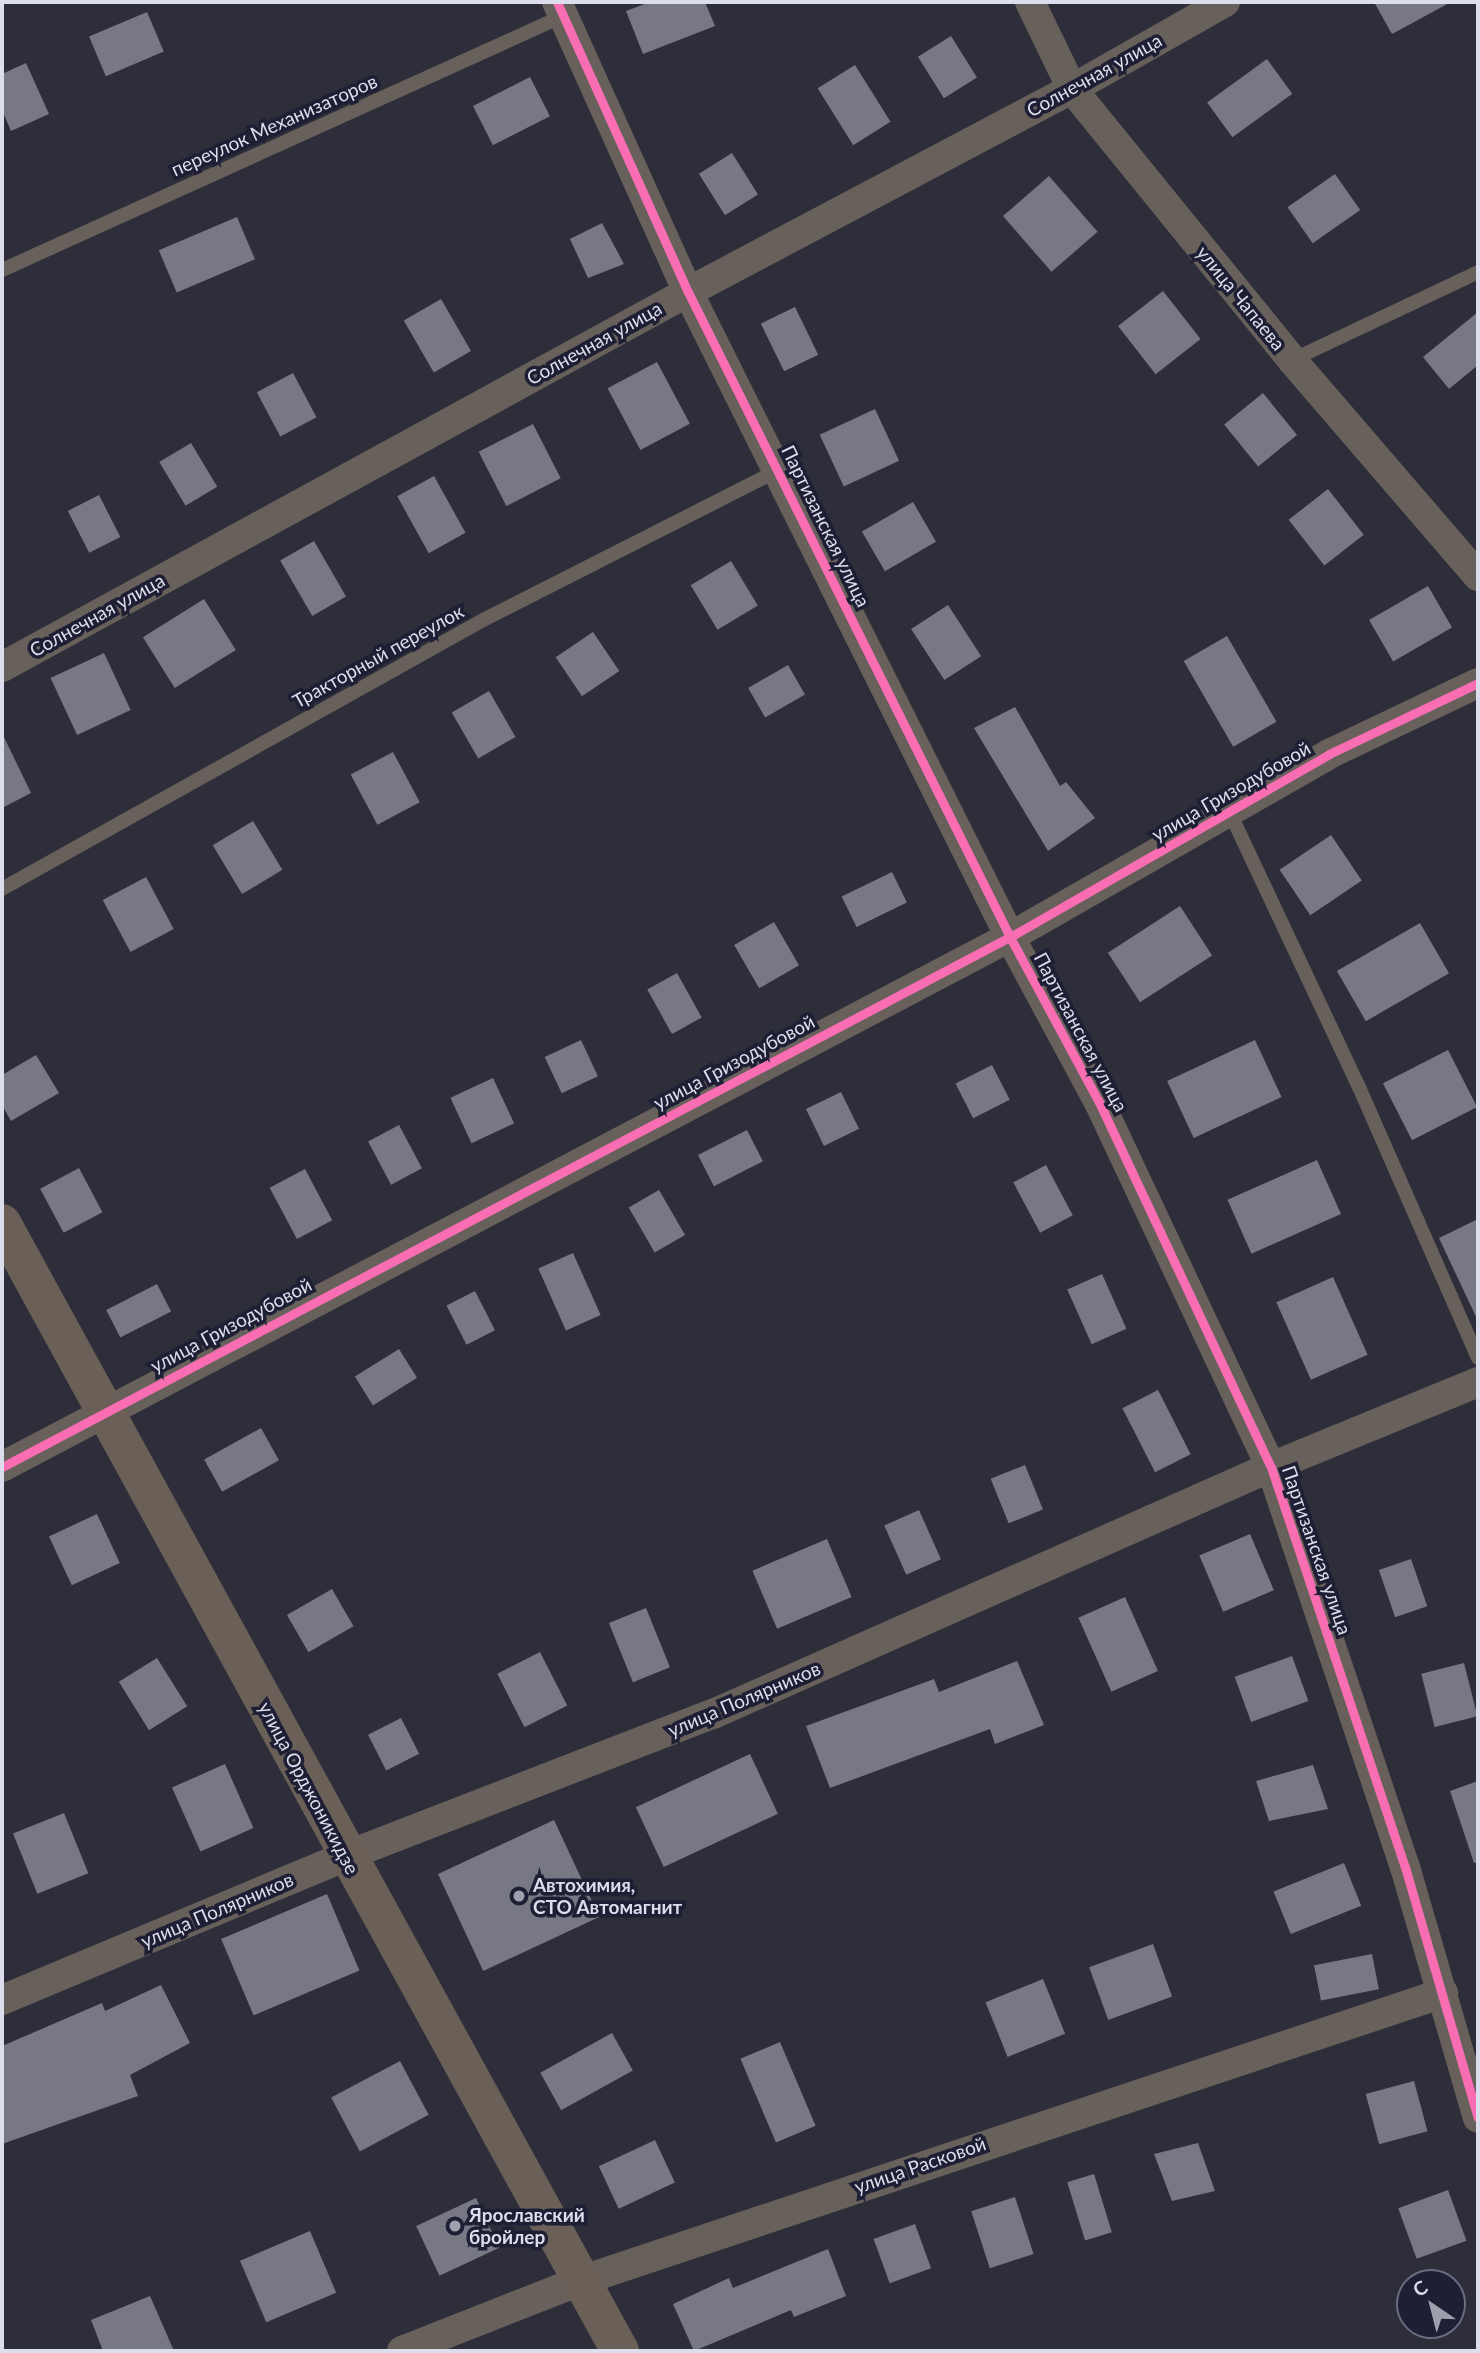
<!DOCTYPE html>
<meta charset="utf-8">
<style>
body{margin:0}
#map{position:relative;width:1480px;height:2353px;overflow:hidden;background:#2d2e39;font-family:Lato,sans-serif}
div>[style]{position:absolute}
.building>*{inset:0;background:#777883;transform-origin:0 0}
.service>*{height:14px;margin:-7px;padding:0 7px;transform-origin:7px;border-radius:7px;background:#67605b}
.minor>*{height:30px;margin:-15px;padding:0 15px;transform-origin:15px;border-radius:15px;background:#67605b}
.secondary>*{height:38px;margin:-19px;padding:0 19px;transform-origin:19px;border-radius:19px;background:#6a6058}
.cycleway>*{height:9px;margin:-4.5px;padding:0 4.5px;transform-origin:4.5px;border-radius:4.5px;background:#f96db3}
.dots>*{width:19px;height:19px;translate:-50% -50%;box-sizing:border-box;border:4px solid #1e1f35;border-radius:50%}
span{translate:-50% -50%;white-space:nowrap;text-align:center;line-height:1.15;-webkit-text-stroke:7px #1e1f35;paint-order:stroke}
.street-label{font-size:19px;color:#dddeed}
.poi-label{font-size:19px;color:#dddeed;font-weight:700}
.left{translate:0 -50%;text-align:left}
.frame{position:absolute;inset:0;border:4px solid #dddeed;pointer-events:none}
.north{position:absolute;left:1396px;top:2269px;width:70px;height:70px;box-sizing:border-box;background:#1e1f35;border:2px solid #6a6b7f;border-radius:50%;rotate:325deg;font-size:19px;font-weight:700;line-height:28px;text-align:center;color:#dddeed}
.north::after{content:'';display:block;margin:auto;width:24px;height:32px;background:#9fa0ae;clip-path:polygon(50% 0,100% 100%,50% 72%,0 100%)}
</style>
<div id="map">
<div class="building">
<i style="clip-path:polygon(650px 2px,705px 2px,715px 26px,643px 54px,626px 11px)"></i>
<i style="clip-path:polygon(1374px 2px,1451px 2px,1392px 34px)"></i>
<i style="left:147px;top:12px;width:43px;height:63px;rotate:67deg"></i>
<i style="left:951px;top:36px;width:49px;height:39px;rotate:58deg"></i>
<i style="left:1267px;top:59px;width:43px;height:74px;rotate:54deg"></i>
<i style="clip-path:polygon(26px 63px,49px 114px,11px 131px,2px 110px,2px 74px)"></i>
<i style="left:855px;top:65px;width:67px;height:44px;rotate:58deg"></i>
<i style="left:530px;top:77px;width:44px;height:64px;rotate:63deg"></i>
<i style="left:732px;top:153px;width:49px;height:39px;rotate:58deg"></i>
<i style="left:1335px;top:174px;width:44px;height:58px;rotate:55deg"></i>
<i style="left:1049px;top:176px;width:74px;height:61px;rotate:49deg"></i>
<i style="left:237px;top:217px;width:46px;height:85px;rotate:67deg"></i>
<i style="clip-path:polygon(602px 223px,624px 264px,588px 278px,570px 239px)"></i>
<i style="left:1163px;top:291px;width:61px;height:57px;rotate:52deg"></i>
<i style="left:441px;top:299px;width:60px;height:43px;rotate:60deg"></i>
<i style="left:795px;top:307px;width:53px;height:38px;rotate:64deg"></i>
<i style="clip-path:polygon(1478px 312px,1478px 365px,1449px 389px,1423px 357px)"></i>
<i style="left:657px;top:362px;width:70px;height:56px;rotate:62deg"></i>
<i style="left:293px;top:373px;width:50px;height:41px;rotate:62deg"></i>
<i style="left:1263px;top:393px;width:54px;height:50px;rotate:51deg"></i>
<i style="left:875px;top:409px;width:57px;height:61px;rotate:65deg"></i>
<i style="left:533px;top:424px;width:61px;height:61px;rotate:63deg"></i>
<i style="left:191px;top:443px;width:51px;height:37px;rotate:59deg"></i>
<i style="left:434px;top:476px;width:65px;height:42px;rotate:61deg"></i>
<i style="left:1328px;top:489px;width:58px;height:50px;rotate:52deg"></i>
<i style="left:99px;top:495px;width:47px;height:35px;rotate:63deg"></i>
<i style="left:913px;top:502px;width:46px;height:59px;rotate:60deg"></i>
<i style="left:314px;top:541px;width:64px;height:39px;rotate:60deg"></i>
<i style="left:731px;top:561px;width:52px;height:47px;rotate:59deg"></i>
<i style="left:1428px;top:586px;width:48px;height:68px;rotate:60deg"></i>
<i style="left:204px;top:599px;width:60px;height:72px;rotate:58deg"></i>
<i style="left:948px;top:605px;width:61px;height:44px;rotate:57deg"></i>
<i style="left:593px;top:632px;width:47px;height:45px;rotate:56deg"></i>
<i style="left:1227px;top:636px;width:99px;height:50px;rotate:60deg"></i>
<i style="left:104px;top:653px;width:63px;height:59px;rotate:65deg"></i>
<i style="left:788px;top:665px;width:34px;height:46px;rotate:60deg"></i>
<i style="left:489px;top:691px;width:53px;height:43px;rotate:60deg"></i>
<i style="clip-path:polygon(1015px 707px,1060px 786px,1066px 782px,1095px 818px,1048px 851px,974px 728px)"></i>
<i style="clip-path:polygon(2px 733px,31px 793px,2px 808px)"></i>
<i style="left:393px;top:752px;width:57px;height:48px;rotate:62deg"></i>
<i style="left:253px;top:821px;width:57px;height:47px;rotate:59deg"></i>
<i style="left:1331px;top:835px;width:55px;height:62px;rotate:56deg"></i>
<i style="left:892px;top:872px;width:34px;height:56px;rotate:64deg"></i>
<i style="left:146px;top:877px;width:59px;height:49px;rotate:62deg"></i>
<i style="left:1180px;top:906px;width:59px;height:86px;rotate:57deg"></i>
<i style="left:774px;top:922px;width:50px;height:46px;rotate:60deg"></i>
<i style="left:1420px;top:923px;width:58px;height:96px;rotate:60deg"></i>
<i style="left:677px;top:973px;width:51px;height:34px;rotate:61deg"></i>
<i style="left:581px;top:1040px;width:40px;height:40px;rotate:65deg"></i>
<i style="left:1255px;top:1040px;width:63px;height:97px;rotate:65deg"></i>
<i style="left:1448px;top:1050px;width:64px;height:73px;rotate:63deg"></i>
<i style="clip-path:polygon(36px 1055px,59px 1093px,11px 1121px,2px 1105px,2px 1075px)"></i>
<i style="left:992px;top:1065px;width:39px;height:41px;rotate:63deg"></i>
<i style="left:493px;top:1078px;width:50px;height:47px;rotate:65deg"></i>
<i style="left:841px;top:1092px;width:41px;height:39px;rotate:64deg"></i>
<i style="left:399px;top:1125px;width:49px;height:35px;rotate:62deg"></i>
<i style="left:747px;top:1130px;width:35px;height:55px;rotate:63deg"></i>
<i style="left:1317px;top:1160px;width:59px;height:98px;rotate:66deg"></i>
<i style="left:1046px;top:1165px;width:57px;height:37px;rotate:62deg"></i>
<i style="left:79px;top:1168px;width:50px;height:44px;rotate:62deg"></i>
<i style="left:305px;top:1169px;width:58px;height:40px;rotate:62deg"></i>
<i style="left:659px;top:1190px;width:52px;height:35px;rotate:60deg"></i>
<i style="clip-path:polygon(1478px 1219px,1478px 1321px,1439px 1238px)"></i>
<i style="left:573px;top:1253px;width:68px;height:38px;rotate:66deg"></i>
<i style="left:1102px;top:1274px;width:60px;height:38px;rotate:66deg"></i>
<i style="left:1333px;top:1277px;width:85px;height:62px;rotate:66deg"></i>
<i style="left:157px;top:1284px;width:31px;height:57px;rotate:63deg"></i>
<i style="left:475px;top:1291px;width:44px;height:32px;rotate:63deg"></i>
<i style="left:399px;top:1349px;width:34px;height:52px;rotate:58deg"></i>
<i style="left:1158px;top:1390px;width:72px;height:40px;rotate:63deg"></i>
<i style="left:261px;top:1428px;width:37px;height:65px;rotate:61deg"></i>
<i style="left:1025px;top:1465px;width:48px;height:37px;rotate:68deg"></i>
<i style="left:919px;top:1510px;width:54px;height:38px;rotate:66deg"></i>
<i style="left:97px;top:1514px;width:54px;height:53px;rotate:65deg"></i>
<i style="left:1250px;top:1534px;width:61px;height:55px;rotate:67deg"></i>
<i style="left:827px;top:1539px;width:63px;height:81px;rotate:67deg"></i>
<i style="left:1411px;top:1559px;width:50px;height:34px;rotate:71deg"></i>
<i style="left:332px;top:1589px;width:43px;height:52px;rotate:60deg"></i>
<i style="left:1125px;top:1597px;width:81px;height:51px;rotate:66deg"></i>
<i style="left:646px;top:1608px;width:64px;height:40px;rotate:68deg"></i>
<i style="left:540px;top:1652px;width:60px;height:48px;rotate:63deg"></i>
<i style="left:1292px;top:1656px;width:48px;height:61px;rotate:70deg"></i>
<i style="left:157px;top:1658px;width:57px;height:45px;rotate:58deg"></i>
<i style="clip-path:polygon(1017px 1661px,1044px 1725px,995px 1744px,990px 1729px,830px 1788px,806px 1726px,934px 1679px,939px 1692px)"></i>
<i style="left:1464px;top:1663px;width:55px;height:44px;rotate:76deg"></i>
<i style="left:401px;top:1718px;width:40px;height:37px;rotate:63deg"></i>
<i style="left:750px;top:1754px;width:66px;height:126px;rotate:65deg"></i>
<i style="left:225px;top:1764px;width:70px;height:58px;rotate:66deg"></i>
<i style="clip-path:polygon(1313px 1765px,1328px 1809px,1269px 1821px,1256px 1781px)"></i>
<i style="clip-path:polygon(1478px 1781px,1478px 1862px,1474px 1863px,1450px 1791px)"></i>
<i style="left:64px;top:1813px;width:65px;height:55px;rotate:68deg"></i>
<i style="left:554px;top:1820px;width:107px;height:128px;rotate:65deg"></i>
<i style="left:1344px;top:1863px;width:46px;height:76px;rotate:68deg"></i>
<i style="left:327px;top:1894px;width:83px;height:115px;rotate:67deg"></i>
<i style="left:1153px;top:1944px;width:56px;height:68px;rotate:70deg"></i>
<i style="left:1372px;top:1954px;width:36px;height:59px;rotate:79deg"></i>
<i style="left:1043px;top:1979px;width:59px;height:62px;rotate:68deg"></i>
<i style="clip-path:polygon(161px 1985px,190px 2043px,130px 2075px,138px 2096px,2px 2144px,2px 2046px,102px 2003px,105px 2011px)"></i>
<i style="left:612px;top:2033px;width:43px;height:82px;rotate:61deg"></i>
<i style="left:780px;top:2042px;width:91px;height:43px;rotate:67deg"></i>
<i style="left:400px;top:2061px;width:61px;height:78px;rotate:62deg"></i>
<i style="left:1414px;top:2081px;width:52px;height:50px;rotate:75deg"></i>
<i style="left:655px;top:2140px;width:47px;height:62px;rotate:65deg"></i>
<i style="clip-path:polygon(1198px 2143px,1215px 2191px,1172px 2201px,1154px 2154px)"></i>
<i style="left:1094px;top:2174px;width:61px;height:28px;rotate:73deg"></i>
<i style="left:1448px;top:2190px;width:54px;height:53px;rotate:70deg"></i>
<i style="left:1015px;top:2197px;width:60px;height:46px;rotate:72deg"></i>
<i style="left:476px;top:2198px;width:55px;height:66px;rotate:65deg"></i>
<i style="left:915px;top:2224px;width:47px;height:44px;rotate:70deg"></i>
<i style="left:310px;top:2231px;width:67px;height:76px;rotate:67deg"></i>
<i style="clip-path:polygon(828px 2249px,846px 2296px,794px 2317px,791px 2310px,694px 2351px,673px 2304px,729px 2278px,733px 2288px)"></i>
<i style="clip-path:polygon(150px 2296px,174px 2351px,103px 2351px,91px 2320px)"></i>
</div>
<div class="service">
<i style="left:2px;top:270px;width:616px;rotate:-24.36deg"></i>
<i style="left:1292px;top:360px;width:206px;rotate:-25.3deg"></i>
<i style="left:1230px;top:813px;width:303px;rotate:64.8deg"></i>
<i style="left:1359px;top:1087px;width:296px;rotate:66.3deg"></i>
<i style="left:2px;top:889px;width:553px;rotate:-29.21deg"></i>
<i style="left:485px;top:619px;width:330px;rotate:-26.9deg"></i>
</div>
<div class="minor">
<i style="left:557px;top:2px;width:318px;rotate:65.7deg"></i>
<i style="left:688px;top:292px;width:721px;rotate:63.47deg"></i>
<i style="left:1010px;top:937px;width:187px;rotate:61.7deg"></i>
<i style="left:1099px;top:1102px;width:403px;rotate:64.8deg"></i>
<i style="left:1271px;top:1467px;width:422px;rotate:71.5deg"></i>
<i style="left:1405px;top:1867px;width:261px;rotate:73.8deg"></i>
<i style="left:1030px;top:2px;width:97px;rotate:64.2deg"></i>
<i style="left:1072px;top:89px;width:349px;rotate:50.9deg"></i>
<i style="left:1292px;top:360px;width:285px;rotate:49.3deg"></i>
<i style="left:2px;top:667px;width:782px;rotate:-28.66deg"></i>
<i style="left:688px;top:292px;width:434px;rotate:-27.9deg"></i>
<i style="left:1072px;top:89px;width:176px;rotate:-29.6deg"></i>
<i style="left:2px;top:1467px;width:1139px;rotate:-27.74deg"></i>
<i style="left:1010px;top:937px;width:368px;rotate:-29.8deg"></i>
<i style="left:1329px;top:754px;width:165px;rotate:-25.5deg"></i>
<i style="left:2px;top:2000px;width:373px;rotate:-22.7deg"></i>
<i style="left:346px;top:1856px;width:394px;rotate:-21.2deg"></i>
<i style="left:713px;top:1714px;width:610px;rotate:-23.88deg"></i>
<i style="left:1271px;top:1467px;width:224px;rotate:-22.3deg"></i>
<i style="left:402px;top:2351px;width:191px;rotate:-21.5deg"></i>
<i style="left:580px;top:2281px;width:910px;rotate:-18.45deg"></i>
</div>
<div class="secondary">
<i style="left:2px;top:1223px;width:1286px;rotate:61.28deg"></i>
</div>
<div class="cycleway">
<i style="left:557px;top:2px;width:318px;rotate:65.7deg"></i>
<i style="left:688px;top:292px;width:721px;rotate:63.47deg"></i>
<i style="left:1010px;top:937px;width:187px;rotate:61.7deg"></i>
<i style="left:1099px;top:1102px;width:403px;rotate:64.8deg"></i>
<i style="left:1271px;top:1467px;width:422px;rotate:71.5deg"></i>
<i style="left:1405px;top:1867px;width:261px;rotate:73.8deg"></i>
<i style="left:2px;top:1467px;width:1139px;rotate:-27.74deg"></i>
<i style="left:1010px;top:937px;width:368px;rotate:-29.8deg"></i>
<i style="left:1329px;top:754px;width:165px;rotate:-25.5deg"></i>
</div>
<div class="dots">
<i style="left:519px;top:1896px;background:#9fa0ae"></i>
<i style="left:455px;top:2226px;background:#9fa0ae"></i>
</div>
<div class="street-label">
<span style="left:1094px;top:75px;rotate:-29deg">Солнечная улица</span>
<span style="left:274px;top:125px;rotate:-24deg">переулок Механизаторов</span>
<span style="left:1241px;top:298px;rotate:51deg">улица Чапаева</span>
<span style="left:594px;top:343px;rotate:-29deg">Солнечная улица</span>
<span style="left:826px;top:526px;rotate:64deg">Партизанская улица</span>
<span style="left:97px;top:615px;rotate:-29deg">Солнечная улица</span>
<span style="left:378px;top:656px;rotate:-29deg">Тракторный переулок</span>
<span style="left:1231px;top:791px;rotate:-30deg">улица Гризодубовой</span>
<span style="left:1081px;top:1032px;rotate:62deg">Партизанская улица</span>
<span style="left:734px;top:1062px;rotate:-28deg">улица Гризодубовой</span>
<span style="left:231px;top:1325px;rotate:-28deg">улица Гризодубовой</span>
<span style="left:1317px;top:1550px;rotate:71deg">Партизанская улица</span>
<span style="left:744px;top:1699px;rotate:-23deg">улица Полярников</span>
<span style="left:309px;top:1788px;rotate:62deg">улица Орджоникидзе</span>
<span style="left:217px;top:1910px;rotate:-23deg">улица Полярников</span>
<span style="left:920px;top:2165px;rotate:-19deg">улица Расковой</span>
</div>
<div class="poi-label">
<span class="left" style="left:533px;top:1896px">Автохимия,<br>СТО Автомагнит</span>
<span class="left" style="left:469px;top:2226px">Ярославский<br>бройлер</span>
</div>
<div class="frame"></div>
<div class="north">С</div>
</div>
